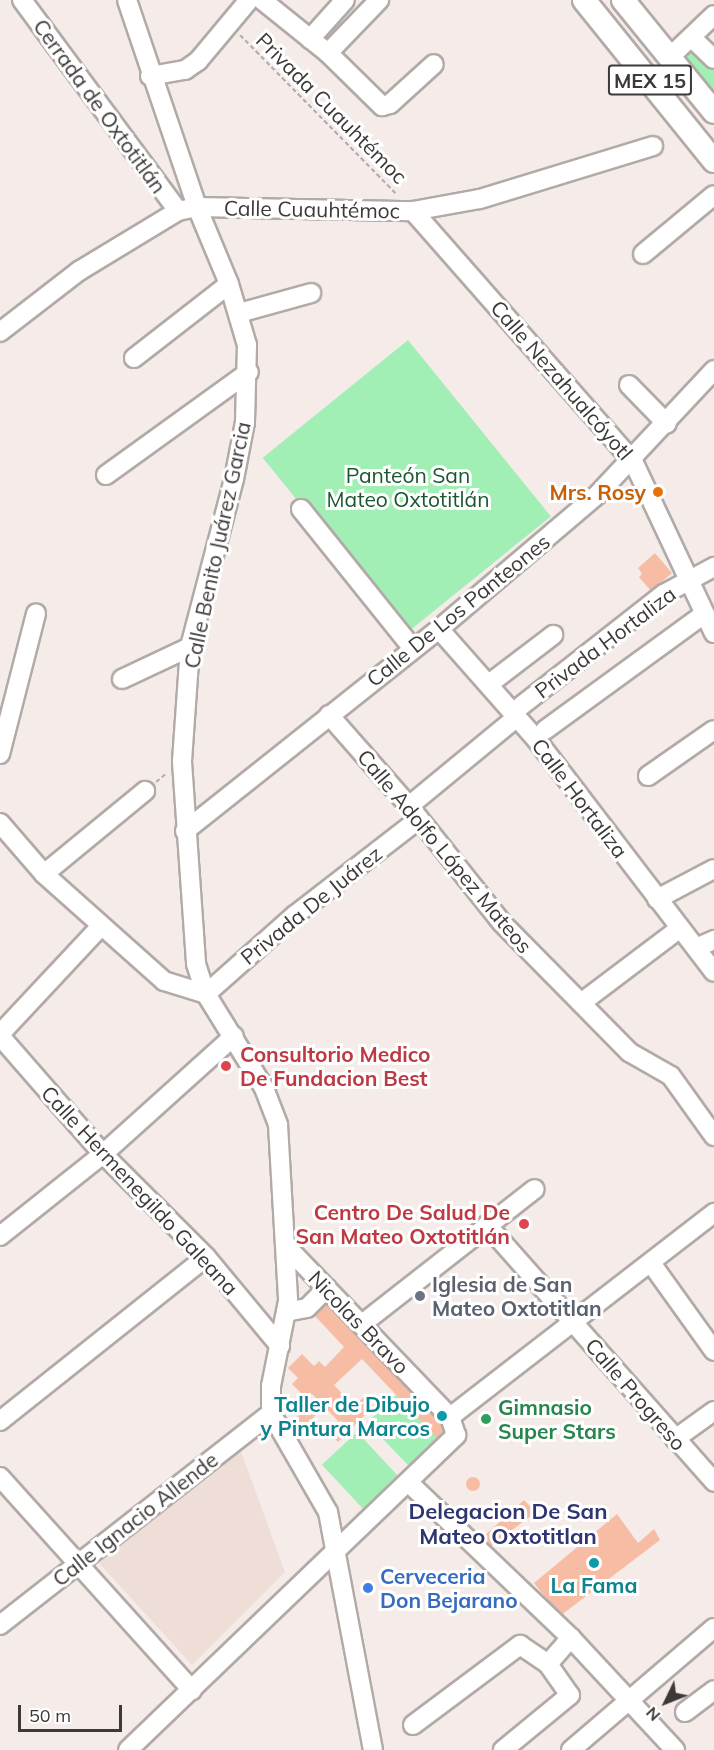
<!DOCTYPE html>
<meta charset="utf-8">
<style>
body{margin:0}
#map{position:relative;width:714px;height:1750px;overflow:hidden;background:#f5ece9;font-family:Mulish,sans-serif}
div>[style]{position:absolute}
.built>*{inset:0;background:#efded7}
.green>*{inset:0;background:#a2efb6;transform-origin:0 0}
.building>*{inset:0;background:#f7bda4}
.round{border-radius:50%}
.path>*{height:2px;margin-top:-1px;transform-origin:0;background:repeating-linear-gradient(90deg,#b2aba9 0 4.5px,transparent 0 7.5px)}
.roads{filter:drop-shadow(2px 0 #b2aaa6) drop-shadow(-2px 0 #b2aaa6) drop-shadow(0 2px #b2aaa6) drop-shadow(0 -2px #b2aaa6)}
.minor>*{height:18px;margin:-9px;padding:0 9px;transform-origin:9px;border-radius:9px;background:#fff}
.major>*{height:22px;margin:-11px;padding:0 11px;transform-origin:11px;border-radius:11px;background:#fff}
.dots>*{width:16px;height:16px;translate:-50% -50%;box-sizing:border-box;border:3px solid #fff;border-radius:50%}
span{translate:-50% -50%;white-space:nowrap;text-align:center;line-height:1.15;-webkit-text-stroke:6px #fff;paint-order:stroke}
.shield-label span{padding:2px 4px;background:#fff;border:2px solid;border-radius:4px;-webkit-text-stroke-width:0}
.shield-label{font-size:20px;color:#3d3938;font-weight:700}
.street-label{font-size:21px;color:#3d3938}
.park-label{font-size:21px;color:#18582f}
.food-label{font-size:21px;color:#c56008;font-weight:700}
.right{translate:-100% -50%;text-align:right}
.health-label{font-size:21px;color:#be3a42;font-weight:700}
.left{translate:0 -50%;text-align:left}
.worship-label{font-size:21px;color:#5b616d;font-weight:700}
.culture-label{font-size:21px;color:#0d838f;font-weight:700}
.leisure-label{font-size:21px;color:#27864d;font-weight:700}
.shop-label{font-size:21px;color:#366cbe;font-weight:700}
.neighbourhood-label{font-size:22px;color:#2e3671;font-weight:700}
.north{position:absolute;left:636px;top:1672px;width:60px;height:60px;-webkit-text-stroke:4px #fff;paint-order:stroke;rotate:227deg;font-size:16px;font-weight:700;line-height:24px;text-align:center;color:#3d3938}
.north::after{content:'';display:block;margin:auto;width:21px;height:27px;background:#3d3938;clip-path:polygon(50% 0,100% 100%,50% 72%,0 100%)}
.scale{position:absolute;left:18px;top:1705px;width:104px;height:27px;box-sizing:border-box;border:3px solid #3d3938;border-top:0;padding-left:8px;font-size:18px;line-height:21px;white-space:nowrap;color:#3d3938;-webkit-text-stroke:4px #fff;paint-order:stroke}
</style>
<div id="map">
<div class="built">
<i style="clip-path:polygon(240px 1449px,285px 1572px,192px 1665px,99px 1563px)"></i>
</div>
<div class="green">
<i style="clip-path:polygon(693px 46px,714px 67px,714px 96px,682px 53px)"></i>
<i style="left:408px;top:340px;width:227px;height:187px;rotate:51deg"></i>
<i style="left:396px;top:1395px;width:62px;height:40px;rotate:46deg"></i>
<i style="left:357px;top:1432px;width:62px;height:48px;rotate:47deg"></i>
</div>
<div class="building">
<i style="clip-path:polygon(655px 553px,672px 573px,651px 591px,639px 577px,642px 574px,638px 568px)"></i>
<i style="clip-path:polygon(329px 1301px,449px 1431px,439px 1440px,362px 1359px,334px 1385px,354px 1406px,365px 1396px,374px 1406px,338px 1442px,328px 1431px,338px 1421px,324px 1406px,298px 1434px,290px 1424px,316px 1398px,312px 1394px,307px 1399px,292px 1384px,298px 1378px,288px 1368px,302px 1354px,314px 1366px,319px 1361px,325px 1367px,344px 1347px,315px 1316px)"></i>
<i class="round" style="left:466px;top:1477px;width:14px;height:14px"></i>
<i style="clip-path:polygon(524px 1500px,536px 1512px,491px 1546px,484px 1536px)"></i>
<i style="clip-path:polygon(617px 1514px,638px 1543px,654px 1529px,660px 1540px,560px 1616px,534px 1583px)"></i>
</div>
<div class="path">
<i style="left:240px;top:35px;width:223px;rotate:45.5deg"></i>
<i style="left:156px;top:782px;width:13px;rotate:-39deg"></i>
</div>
<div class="roads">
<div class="minor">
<i style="left:22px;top:0;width:262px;rotate:53.5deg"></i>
<i style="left:127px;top:0;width:219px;rotate:71.3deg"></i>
<i style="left:197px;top:207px;width:83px;rotate:67.4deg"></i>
<i style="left:229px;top:284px;width:64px;rotate:73.6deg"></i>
<i style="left:247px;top:345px;width:77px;rotate:91.5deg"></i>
<i style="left:245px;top:422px;width:58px;rotate:100.9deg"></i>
<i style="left:234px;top:479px;width:174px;rotate:104.7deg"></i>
<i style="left:190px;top:647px;width:115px;rotate:94deg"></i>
<i style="left:182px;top:762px;width:202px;rotate:86deg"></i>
<i style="left:196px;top:964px;width:32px;rotate:72deg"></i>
<i style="left:206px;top:994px;width:110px;rotate:58.3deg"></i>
<i style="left:264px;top:1088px;width:40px;rotate:69deg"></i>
<i style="left:278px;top:1125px;width:176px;rotate:86.7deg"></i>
<i style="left:288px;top:1301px;width:87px;rotate:101.3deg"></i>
<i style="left:271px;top:1386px;width:27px;rotate:90deg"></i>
<i style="left:271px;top:1413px;width:114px;rotate:60.1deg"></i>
<i style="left:328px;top:1512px;width:242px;rotate:79.3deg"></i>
<i style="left:262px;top:0;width:85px;rotate:38.8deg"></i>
<i style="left:328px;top:53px;width:76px;rotate:44.5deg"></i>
<i style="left:382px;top:106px;width:8px;rotate:-14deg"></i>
<i style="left:390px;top:104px;width:59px;rotate:-42.3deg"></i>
<i style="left:692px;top:38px;width:30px;rotate:44deg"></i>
<i style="left:310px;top:39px;width:52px;rotate:-48.1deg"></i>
<i style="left:328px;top:53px;width:74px;rotate:-46.1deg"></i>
<i style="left:671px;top:56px;width:59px;rotate:-43.6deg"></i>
<i style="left:150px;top:76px;width:36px;rotate:-10deg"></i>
<i style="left:185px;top:70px;width:16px;rotate:-35deg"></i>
<i style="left:198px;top:61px;width:80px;rotate:-50.1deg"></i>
<i style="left:413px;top:211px;width:333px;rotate:48.7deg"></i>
<i style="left:633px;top:461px;width:190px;rotate:64.8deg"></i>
<i style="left:643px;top:254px;width:92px;rotate:-39.7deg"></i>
<i style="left:239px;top:313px;width:75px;rotate:-15.5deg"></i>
<i style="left:0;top:332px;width:100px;rotate:-37.7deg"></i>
<i style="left:79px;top:271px;width:116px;rotate:-31.2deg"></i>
<i style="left:178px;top:211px;width:19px;rotate:-12deg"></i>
<i style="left:197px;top:207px;width:216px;rotate:1.1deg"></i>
<i style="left:413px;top:211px;width:68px;rotate:-10.2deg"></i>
<i style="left:480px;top:199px;width:181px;rotate:-17deg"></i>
<i style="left:134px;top:358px;width:120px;rotate:-37.9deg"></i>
<i style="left:629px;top:385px;width:54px;rotate:45.7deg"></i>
<i style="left:106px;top:475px;width:176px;rotate:-35.8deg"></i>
<i style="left:301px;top:509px;width:179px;rotate:51.3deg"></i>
<i style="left:439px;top:629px;width:147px;rotate:48.6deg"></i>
<i style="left:536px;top:739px;width:293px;rotate:52.6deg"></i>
<i style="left:122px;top:679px;width:75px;rotate:-25.2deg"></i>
<i style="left:489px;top:684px;width:81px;rotate:-37.4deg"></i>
<i style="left:521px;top:706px;width:182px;rotate:-38.1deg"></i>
<i style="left:664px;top:594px;width:57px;rotate:-28.4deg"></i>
<i style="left:329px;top:715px;width:121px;rotate:48.7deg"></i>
<i style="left:409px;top:806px;width:149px;rotate:51.5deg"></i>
<i style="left:502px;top:923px;width:181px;rotate:45.4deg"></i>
<i style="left:629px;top:1052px;width:48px;rotate:29.7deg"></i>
<i style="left:671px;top:1076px;width:74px;rotate:54.4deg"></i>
<i style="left:545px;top:730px;width:197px;rotate:-36.1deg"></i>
<i style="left:0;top:754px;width:145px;rotate:-75.6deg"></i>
<i style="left:648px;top:776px;width:80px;rotate:-34.9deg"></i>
<i style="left:409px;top:806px;width:140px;rotate:-39.5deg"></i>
<i style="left:0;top:823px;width:67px;rotate:49.2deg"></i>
<i style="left:44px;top:874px;width:161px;rotate:41.7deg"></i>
<i style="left:164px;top:981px;width:44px;rotate:17.2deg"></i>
<i style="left:206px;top:994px;width:119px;rotate:-41.6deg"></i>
<i style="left:295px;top:915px;width:157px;rotate:-37.7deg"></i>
<i style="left:185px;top:831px;width:325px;rotate:-38.5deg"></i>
<i style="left:439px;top:629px;width:209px;rotate:-40.3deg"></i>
<i style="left:598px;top:494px;width:170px;rotate:-46.9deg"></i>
<i style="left:44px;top:874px;width:131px;rotate:-39.4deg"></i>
<i style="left:657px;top:899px;width:64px;rotate:-27.8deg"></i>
<i style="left:696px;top:948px;width:20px;rotate:-24deg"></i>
<i style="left:581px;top:1003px;width:123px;rotate:-37.1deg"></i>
<i style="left:0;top:1034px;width:146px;rotate:-46.9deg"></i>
<i style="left:0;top:1036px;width:157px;rotate:48.9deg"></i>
<i style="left:103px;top:1154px;width:146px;rotate:45deg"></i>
<i style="left:206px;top:1257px;width:116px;rotate:50.3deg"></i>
<i style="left:487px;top:1225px;width:343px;rotate:48.5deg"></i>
<i style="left:0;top:1236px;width:132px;rotate:-38.5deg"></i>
<i style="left:103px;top:1154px;width:176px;rotate:-42deg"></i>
<i style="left:651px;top:1263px;width:108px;rotate:54.4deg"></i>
<i style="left:286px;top:1312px;width:21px;rotate:-11deg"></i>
<i style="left:307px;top:1308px;width:28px;rotate:-45deg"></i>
<i style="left:362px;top:1324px;width:219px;rotate:-38deg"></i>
<i style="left:450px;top:1417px;width:334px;rotate:-37.7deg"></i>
<i style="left:0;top:1421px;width:263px;rotate:-38.5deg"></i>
<i style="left:675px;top:1439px;width:48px;rotate:-35.7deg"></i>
<i style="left:0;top:1477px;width:287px;rotate:48deg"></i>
<i style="left:409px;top:1483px;width:224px;rotate:43.7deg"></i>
<i style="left:571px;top:1638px;width:153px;rotate:47.1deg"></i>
<i style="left:0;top:1625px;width:344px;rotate:-38deg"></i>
<i style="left:548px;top:1664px;width:35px;rotate:-49deg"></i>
<i style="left:685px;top:1712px;width:36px;rotate:-37deg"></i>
<i style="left:413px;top:1725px;width:134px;rotate:-36.8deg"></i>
<i style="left:520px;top:1645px;width:34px;rotate:34deg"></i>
<i style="left:548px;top:1664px;width:38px;rotate:55deg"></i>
<i style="left:570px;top:1695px;width:87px;rotate:140.6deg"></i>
<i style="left:128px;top:1750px;width:455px;rotate:-43.8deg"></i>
<i style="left:456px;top:1435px;width:19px;rotate:-108deg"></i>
<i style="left:450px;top:1417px;width:236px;rotate:-133.8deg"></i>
<i style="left:571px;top:1750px;width:188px;rotate:-40.5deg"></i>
</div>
<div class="major">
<i style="left:584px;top:0;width:207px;rotate:51.1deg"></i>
<i style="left:623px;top:0;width:144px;rotate:50.9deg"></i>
</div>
</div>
<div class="dots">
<i style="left:658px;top:492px;background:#e8710a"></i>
<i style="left:226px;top:1066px;background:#e0444e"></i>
<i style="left:524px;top:1224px;background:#e0444e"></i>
<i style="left:420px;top:1296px;background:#6b7280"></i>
<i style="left:442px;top:1416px;background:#0f9aa8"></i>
<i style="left:486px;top:1419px;background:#2e9e5b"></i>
<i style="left:594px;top:1563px;background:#0f9aa8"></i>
<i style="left:368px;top:1588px;background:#3f7fe0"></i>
</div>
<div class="shield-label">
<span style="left:650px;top:80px">MEX 15</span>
</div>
<div class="street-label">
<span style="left:100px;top:106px;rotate:54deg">Cerrada de Oxtotitlán</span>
<span style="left:332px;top:108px;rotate:45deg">Privada Cuauhtémoc</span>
<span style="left:312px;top:209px;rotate:1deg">Calle Cuauhtémoc</span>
<span style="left:562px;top:380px;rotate:49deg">Calle Nezahualcóyotl</span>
<span style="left:217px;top:545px;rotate:-78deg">Calle Benito Juárez Garcia</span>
<span style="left:458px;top:610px;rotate:-39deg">Calle De Los Panteones</span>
<span style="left:605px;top:642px;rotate:-37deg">Privada Hortaliza</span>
<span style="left:580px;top:798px;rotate:53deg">Calle Hortaliza</span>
<span style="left:445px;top:851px;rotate:50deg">Calle Adolfo López Mateos</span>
<span style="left:311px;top:905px;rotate:-39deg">Privada De Juárez</span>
<span style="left:140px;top:1190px;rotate:47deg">Calle Hermenegildo Galeana</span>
<span style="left:359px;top:1322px;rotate:46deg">Nicolas Bravo</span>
<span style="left:636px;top:1394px;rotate:49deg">Calle Progreso</span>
<span style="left:135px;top:1519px;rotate:-38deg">Calle Ignacio Allende</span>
</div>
<div class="park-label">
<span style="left:408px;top:487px">Panteón San<br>Mateo Oxtotitlán</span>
</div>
<div class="food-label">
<span class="right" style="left:646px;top:492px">Mrs. Rosy</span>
</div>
<div class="health-label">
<span class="left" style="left:240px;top:1066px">Consultorio Medico<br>De Fundacion Best</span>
<span class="right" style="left:510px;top:1224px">Centro De Salud De<br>San Mateo Oxtotitlán</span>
</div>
<div class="worship-label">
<span class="left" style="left:432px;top:1296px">Iglesia de San<br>Mateo Oxtotitlan</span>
</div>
<div class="culture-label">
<span class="right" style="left:430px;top:1416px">Taller de Dibujo<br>y Pintura Marcos</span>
<span style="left:594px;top:1585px">La Fama</span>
</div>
<div class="leisure-label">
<span class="left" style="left:498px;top:1419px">Gimnasio<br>Super Stars</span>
</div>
<div class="shop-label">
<span class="left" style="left:380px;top:1588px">Cerveceria<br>Don Bejarano</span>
</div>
<div class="neighbourhood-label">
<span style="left:508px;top:1524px">Delegacion De San<br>Mateo Oxtotitlan</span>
</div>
<div class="north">N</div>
<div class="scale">50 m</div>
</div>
